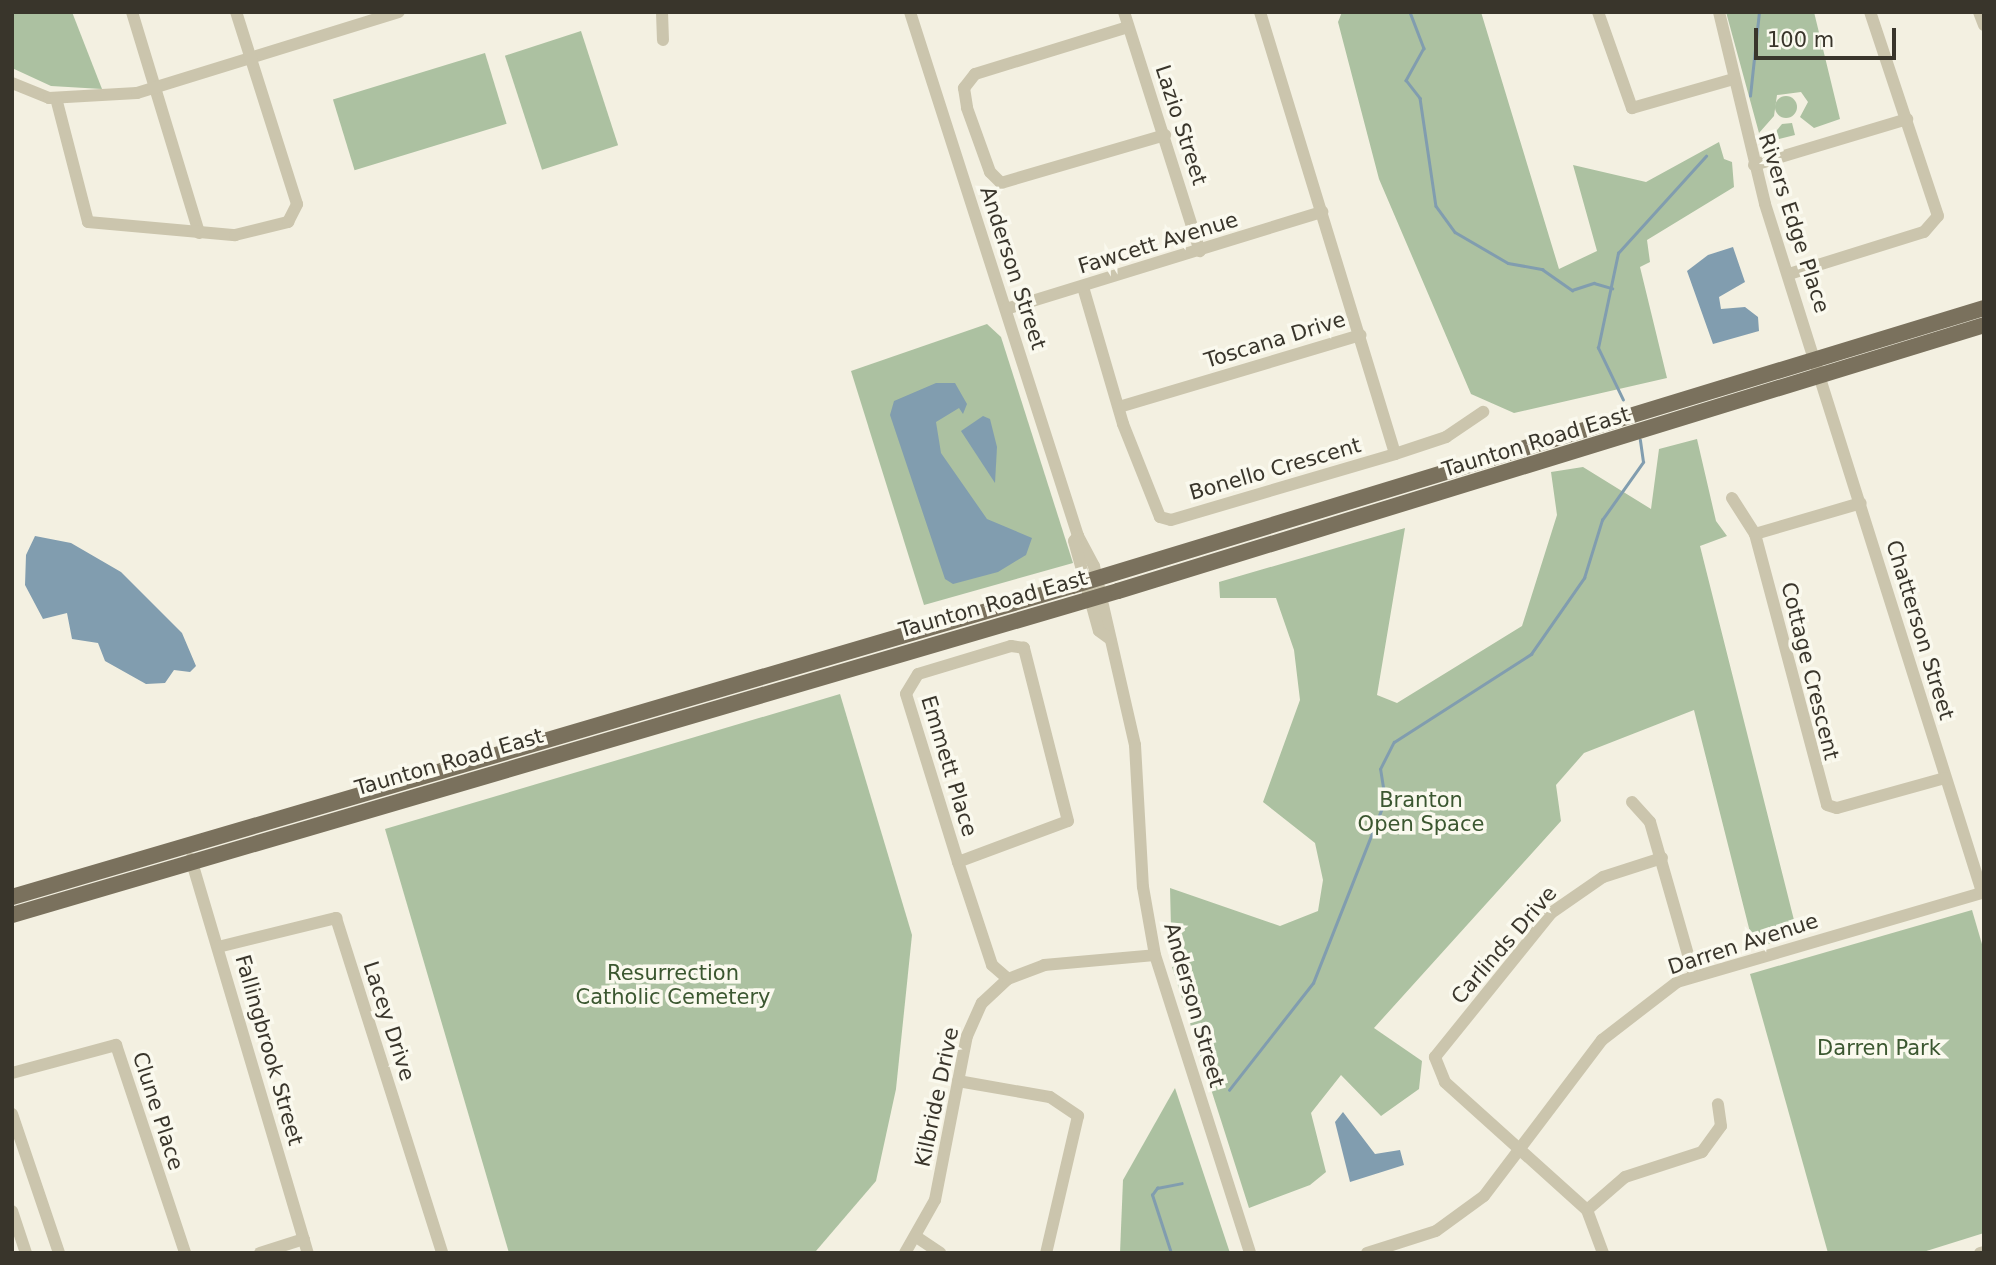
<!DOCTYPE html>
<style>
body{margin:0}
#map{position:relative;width:1996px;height:1265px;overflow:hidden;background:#f3f0e1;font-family:"DejaVu Sans",sans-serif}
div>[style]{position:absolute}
.green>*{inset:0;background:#acc1a1;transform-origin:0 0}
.round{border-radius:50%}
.water>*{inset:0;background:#819daf}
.stream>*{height:2.5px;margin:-1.25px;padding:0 1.25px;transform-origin:1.25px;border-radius:1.25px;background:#819daf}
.minor>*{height:12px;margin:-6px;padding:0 6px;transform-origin:6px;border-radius:6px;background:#cbc5ad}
.major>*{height:16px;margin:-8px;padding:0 8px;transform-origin:8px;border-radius:8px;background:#7a715d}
span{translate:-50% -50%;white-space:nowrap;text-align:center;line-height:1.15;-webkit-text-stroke:7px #faf9ee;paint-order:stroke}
.street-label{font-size:21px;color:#39352b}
.park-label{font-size:21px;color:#3b5730}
.frame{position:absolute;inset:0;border:14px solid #39352b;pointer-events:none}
.scale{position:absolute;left:1754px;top:28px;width:142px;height:32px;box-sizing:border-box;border:4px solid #39352b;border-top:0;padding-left:9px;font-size:21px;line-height:24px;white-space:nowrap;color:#39352b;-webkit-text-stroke:5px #faf9ee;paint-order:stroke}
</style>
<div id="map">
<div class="green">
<i style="clip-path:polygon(12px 12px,72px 12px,102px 89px,51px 86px,12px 68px)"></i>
<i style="clip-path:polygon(1342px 12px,1481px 12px,1559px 269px,1597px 251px,1573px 165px,1646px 182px,1719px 142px,1724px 159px,1732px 162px,1734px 187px,1647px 240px,1650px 262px,1640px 267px,1667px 378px,1514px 413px,1471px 394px,1379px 179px,1338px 22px)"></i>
<i style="clip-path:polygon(1726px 12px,1814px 12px,1840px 119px,1814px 128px,1800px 117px,1808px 102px,1801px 92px,1777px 95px,1774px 116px,1759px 133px)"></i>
<i style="left:581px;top:31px;width:120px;height:80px;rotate:72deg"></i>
<i style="left:485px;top:53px;width:74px;height:159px;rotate:73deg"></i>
<i class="round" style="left:1775px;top:96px;width:22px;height:22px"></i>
<i style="clip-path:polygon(1792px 123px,1795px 135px,1767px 142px,1782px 124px)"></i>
<i style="clip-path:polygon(987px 324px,1001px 337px,1073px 563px,924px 605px,851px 371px)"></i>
<i style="clip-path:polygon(1697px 439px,1716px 521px,1727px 536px,1700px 546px,1798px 936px,1754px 948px,1694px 710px,1584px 753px,1556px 785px,1561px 821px,1374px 1028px,1422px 1061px,1419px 1089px,1381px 1116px,1341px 1075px,1311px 1113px,1326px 1172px,1310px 1185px,1249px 1208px,1172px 967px,1170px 888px,1280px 926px,1318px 911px,1323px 880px,1315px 843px,1263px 802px,1300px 700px,1294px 650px,1276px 598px,1220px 598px,1219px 582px,1405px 528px,1377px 695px,1397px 703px,1522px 626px,1557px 515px,1551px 472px,1583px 467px,1651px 509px,1659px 449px)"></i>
<i style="clip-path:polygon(840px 694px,912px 935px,896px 1089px,876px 1181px,816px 1251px,509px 1253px,385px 829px)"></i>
<i style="clip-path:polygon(1972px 910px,1984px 951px,1984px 1233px,1920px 1253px,1828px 1253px,1750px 974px)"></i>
<i style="clip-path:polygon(1175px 1088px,1230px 1253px,1120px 1253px,1123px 1180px)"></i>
</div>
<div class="water">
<i style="clip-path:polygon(1733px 247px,1745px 282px,1719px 297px,1721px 309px,1745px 307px,1758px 317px,1759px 331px,1713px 344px,1687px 271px,1708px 255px)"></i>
<i style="clip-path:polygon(936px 383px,955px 383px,967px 404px,963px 414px,959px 408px,936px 422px,941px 453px,987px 519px,1032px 538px,1026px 555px,998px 572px,953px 584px,945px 579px,890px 415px,894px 401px)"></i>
<i style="clip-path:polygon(983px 416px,990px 419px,997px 447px,995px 483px,961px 431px)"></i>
<i style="clip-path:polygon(35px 536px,71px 543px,121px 572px,182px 633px,196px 666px,190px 672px,174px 670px,165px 683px,146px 684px,105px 661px,98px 643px,72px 639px,67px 613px,43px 619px,25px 585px,26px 555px)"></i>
<i style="clip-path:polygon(1343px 1112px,1375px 1154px,1400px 1150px,1404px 1165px,1350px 1182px,1335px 1122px)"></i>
</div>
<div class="stream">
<i style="left:1410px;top:12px;width:39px;rotate:69deg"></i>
<i style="left:1424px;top:48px;width:37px;rotate:119deg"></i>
<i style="left:1406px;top:80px;width:23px;rotate:52deg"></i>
<i style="left:1420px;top:98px;width:109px;rotate:81.6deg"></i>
<i style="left:1436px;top:206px;width:32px;rotate:54deg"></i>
<i style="left:1455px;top:232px;width:61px;rotate:30.3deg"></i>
<i style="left:1508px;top:263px;width:35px;rotate:10deg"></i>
<i style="left:1542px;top:269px;width:37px;rotate:35deg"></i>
<i style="left:1572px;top:290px;width:23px;rotate:-18deg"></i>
<i style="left:1594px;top:283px;width:19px;rotate:16deg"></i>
<i style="left:1750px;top:96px;width:84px;rotate:-83.9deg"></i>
<i style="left:1623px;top:400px;width:58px;rotate:-115.7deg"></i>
<i style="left:1598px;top:348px;width:97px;rotate:-78.1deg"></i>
<i style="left:1618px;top:253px;width:131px;rotate:-47.8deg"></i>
<i style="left:1229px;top:1090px;width:136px;rotate:-51.9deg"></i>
<i style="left:1313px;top:983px;width:197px;rotate:-68.5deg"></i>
<i style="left:1385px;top:800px;width:31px;rotate:-99deg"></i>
<i style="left:1380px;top:769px;width:30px;rotate:-63deg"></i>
<i style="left:1394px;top:742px;width:163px;rotate:-32.7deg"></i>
<i style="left:1531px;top:654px;width:93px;rotate:-55.1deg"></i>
<i style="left:1584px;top:578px;width:61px;rotate:-72.8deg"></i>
<i style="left:1602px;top:520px;width:71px;rotate:-54.7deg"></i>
<i style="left:1643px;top:462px;width:22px;rotate:-98deg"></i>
<i style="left:1171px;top:1253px;width:61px;rotate:-108.1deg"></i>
<i style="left:1152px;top:1195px;width:9px;rotate:-54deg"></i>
<i style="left:1157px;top:1188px;width:25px;rotate:-11deg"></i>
</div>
<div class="minor">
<i style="left:132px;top:12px;width:231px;rotate:73.1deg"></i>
<i style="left:662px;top:12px;width:28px;rotate:88deg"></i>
<i style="left:910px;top:12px;width:550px;rotate:72.22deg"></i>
<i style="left:1078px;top:536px;width:34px;rotate:62deg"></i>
<i style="left:1094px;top:566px;width:184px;rotate:77.1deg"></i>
<i style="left:1135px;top:745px;width:142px;rotate:86.8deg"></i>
<i style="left:1143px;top:887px;width:69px;rotate:80deg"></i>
<i style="left:1155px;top:955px;width:313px;rotate:72.3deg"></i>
<i style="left:1124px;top:12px;width:251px;rotate:72.4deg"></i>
<i style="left:1260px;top:12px;width:462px;rotate:73deg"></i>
<i style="left:1598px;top:12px;width:102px;rotate:70.5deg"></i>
<i style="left:1632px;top:108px;width:102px;rotate:-15.9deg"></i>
<i style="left:1719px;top:12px;width:197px;rotate:76.5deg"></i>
<i style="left:1765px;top:204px;width:721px;rotate:72.49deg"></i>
<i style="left:1979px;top:12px;width:14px;rotate:69deg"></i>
<i style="left:1128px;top:27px;width:160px;rotate:162.9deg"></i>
<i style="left:975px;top:74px;width:18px;rotate:128deg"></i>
<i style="left:964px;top:88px;width:20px;rotate:81deg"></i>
<i style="left:967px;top:108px;width:68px;rotate:70.2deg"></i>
<i style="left:990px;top:172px;width:16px;rotate:45deg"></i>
<i style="left:1001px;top:183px;width:171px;rotate:-16.3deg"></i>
<i style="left:12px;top:83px;width:40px;rotate:22deg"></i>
<i style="left:49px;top:98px;width:88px;rotate:-3.3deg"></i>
<i style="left:137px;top:93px;width:274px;rotate:-17.2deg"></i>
<i style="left:56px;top:98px;width:128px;rotate:75.5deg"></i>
<i style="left:88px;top:222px;width:148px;rotate:5.1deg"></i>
<i style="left:235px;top:235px;width:55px;rotate:-13.8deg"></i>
<i style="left:288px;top:222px;width:20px;rotate:-63deg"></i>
<i style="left:297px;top:204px;width:201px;rotate:-107.6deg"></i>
<i style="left:1754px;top:165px;width:160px;rotate:-16.7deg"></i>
<i style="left:1789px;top:274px;width:141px;rotate:-17.3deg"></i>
<i style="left:1924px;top:232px;width:21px;rotate:-49deg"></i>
<i style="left:1938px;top:216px;width:215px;rotate:-108.4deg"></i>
<i style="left:1083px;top:287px;width:143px;rotate:73.7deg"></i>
<i style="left:1123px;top:424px;width:100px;rotate:68.3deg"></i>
<i style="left:1160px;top:517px;width:11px;rotate:15deg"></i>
<i style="left:1171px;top:520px;width:234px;rotate:-16.4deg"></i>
<i style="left:1395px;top:454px;width:54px;rotate:-18.4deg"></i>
<i style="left:1446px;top:437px;width:45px;rotate:-34deg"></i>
<i style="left:1006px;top:309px;width:331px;rotate:-17.1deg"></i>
<i style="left:1119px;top:407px;width:252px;rotate:-16.6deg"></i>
<i style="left:1732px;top:498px;width:43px;rotate:57.4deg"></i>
<i style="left:1755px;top:534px;width:280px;rotate:75.1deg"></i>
<i style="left:1827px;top:805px;width:10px;rotate:17deg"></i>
<i style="left:1837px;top:808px;width:112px;rotate:-15.5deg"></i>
<i style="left:1755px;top:534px;width:110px;rotate:-16.3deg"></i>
<i style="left:1078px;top:536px;width:6px;rotate:129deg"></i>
<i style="left:1074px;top:541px;width:93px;rotate:74.5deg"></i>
<i style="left:1099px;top:631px;width:14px;rotate:36deg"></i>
<i style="left:1632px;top:802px;width:27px;rotate:48deg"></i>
<i style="left:1650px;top:822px;width:159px;rotate:74deg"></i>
<i style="left:191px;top:859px;width:411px;rotate:73.5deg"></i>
<i style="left:958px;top:862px;width:117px;rotate:-20.4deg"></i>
<i style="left:1068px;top:821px;width:179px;rotate:-104.3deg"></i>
<i style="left:1024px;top:648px;width:13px;rotate:-171deg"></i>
<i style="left:1011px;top:646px;width:97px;rotate:163.2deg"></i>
<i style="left:918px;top:674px;width:23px;rotate:121deg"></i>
<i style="left:906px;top:694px;width:176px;rotate:72.8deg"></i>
<i style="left:958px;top:862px;width:108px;rotate:71.7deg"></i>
<i style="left:992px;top:965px;width:21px;rotate:41deg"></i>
<i style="left:218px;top:947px;width:122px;rotate:-13.8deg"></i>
<i style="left:336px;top:918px;width:351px;rotate:72.4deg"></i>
<i style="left:12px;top:1073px;width:108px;rotate:-15.1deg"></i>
<i style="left:116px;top:1045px;width:219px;rotate:71.6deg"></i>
<i style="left:958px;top:1081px;width:93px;rotate:9.9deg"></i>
<i style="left:1050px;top:1097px;width:34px;rotate:34deg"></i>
<i style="left:1078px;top:1116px;width:141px;rotate:103.1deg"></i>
<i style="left:12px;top:1114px;width:147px;rotate:71.3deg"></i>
<i style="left:1587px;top:1210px;width:50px;rotate:-41deg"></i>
<i style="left:1625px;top:1177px;width:81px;rotate:-18deg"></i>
<i style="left:1702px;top:1152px;width:32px;rotate:-54deg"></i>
<i style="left:1721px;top:1126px;width:22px;rotate:-98deg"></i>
<i style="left:12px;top:1211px;width:44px;rotate:71.6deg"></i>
<i style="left:918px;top:1238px;width:27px;rotate:34deg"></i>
<i style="left:260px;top:1253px;width:46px;rotate:-17.7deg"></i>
<i style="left:905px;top:1253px;width:61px;rotate:-60.5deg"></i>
<i style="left:935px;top:1200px;width:167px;rotate:-79deg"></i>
<i style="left:967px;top:1036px;width:36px;rotate:-66deg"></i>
<i style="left:982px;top:1003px;width:35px;rotate:-43deg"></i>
<i style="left:1008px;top:979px;width:39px;rotate:-21deg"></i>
<i style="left:1044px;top:965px;width:111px;rotate:-5.1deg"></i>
<i style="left:1367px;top:1253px;width:72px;rotate:-17.7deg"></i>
<i style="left:1436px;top:1231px;width:59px;rotate:-36.1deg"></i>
<i style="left:1484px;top:1196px;width:196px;rotate:-52.9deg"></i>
<i style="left:1602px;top:1040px;width:95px;rotate:-37.7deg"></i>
<i style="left:1677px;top:982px;width:320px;rotate:-16.3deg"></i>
<i style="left:1603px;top:1253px;width:46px;rotate:-110.4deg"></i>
<i style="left:1587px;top:1210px;width:191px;rotate:-138deg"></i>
<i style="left:1445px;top:1082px;width:27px;rotate:-112deg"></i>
<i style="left:1435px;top:1057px;width:185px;rotate:-51.1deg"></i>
<i style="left:1551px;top:913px;width:63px;rotate:-34.7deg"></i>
<i style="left:1603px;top:877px;width:62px;rotate:-17.9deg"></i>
<i style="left:1980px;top:1253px;width:4px;rotate:-14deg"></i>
</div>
<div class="major">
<i style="left:12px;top:897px;width:1105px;rotate:-16.35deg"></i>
<i style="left:1072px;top:586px;width:953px;rotate:-16.95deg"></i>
<i style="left:12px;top:915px;width:1152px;rotate:-16.33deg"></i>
<i style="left:1118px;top:591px;width:906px;rotate:-17.07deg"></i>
</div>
<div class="street-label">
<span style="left:1181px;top:125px;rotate:72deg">Lazio Street</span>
<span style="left:1794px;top:223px;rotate:72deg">Rivers Edge Place</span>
<span style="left:1158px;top:243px;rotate:-17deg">Fawcett Avenue</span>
<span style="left:1013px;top:268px;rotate:72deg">Anderson Street</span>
<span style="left:1275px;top:340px;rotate:-17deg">Toscana Drive</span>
<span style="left:1536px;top:442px;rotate:-17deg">Taunton Road East</span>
<span style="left:1275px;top:469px;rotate:-16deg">Bonello Crescent</span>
<span style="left:993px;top:604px;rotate:-16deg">Taunton Road East</span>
<span style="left:1920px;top:630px;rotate:73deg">Chatterson Street</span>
<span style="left:1810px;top:671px;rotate:76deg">Cottage Crescent</span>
<span style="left:449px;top:762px;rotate:-16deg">Taunton Road East</span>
<span style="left:949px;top:766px;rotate:73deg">Emmett Place</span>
<span style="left:1743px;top:944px;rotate:-18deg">Darren Avenue</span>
<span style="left:1504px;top:945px;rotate:-49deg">Carlinds Drive</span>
<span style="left:1194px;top:1005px;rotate:74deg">Anderson Street</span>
<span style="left:389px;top:1021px;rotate:72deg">Lacey Drive</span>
<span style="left:269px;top:1050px;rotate:74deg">Fallingbrook Street</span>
<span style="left:937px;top:1097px;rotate:-78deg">Kilbride Drive</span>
<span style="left:158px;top:1111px;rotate:72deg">Clune Place</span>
</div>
<div class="park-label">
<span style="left:1421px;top:812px">Branton<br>Open Space</span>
<span style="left:673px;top:985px">Resurrection<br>Catholic Cemetery</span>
<span style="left:1879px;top:1048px">Darren Park</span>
</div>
<div class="frame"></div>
<div class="scale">100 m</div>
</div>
